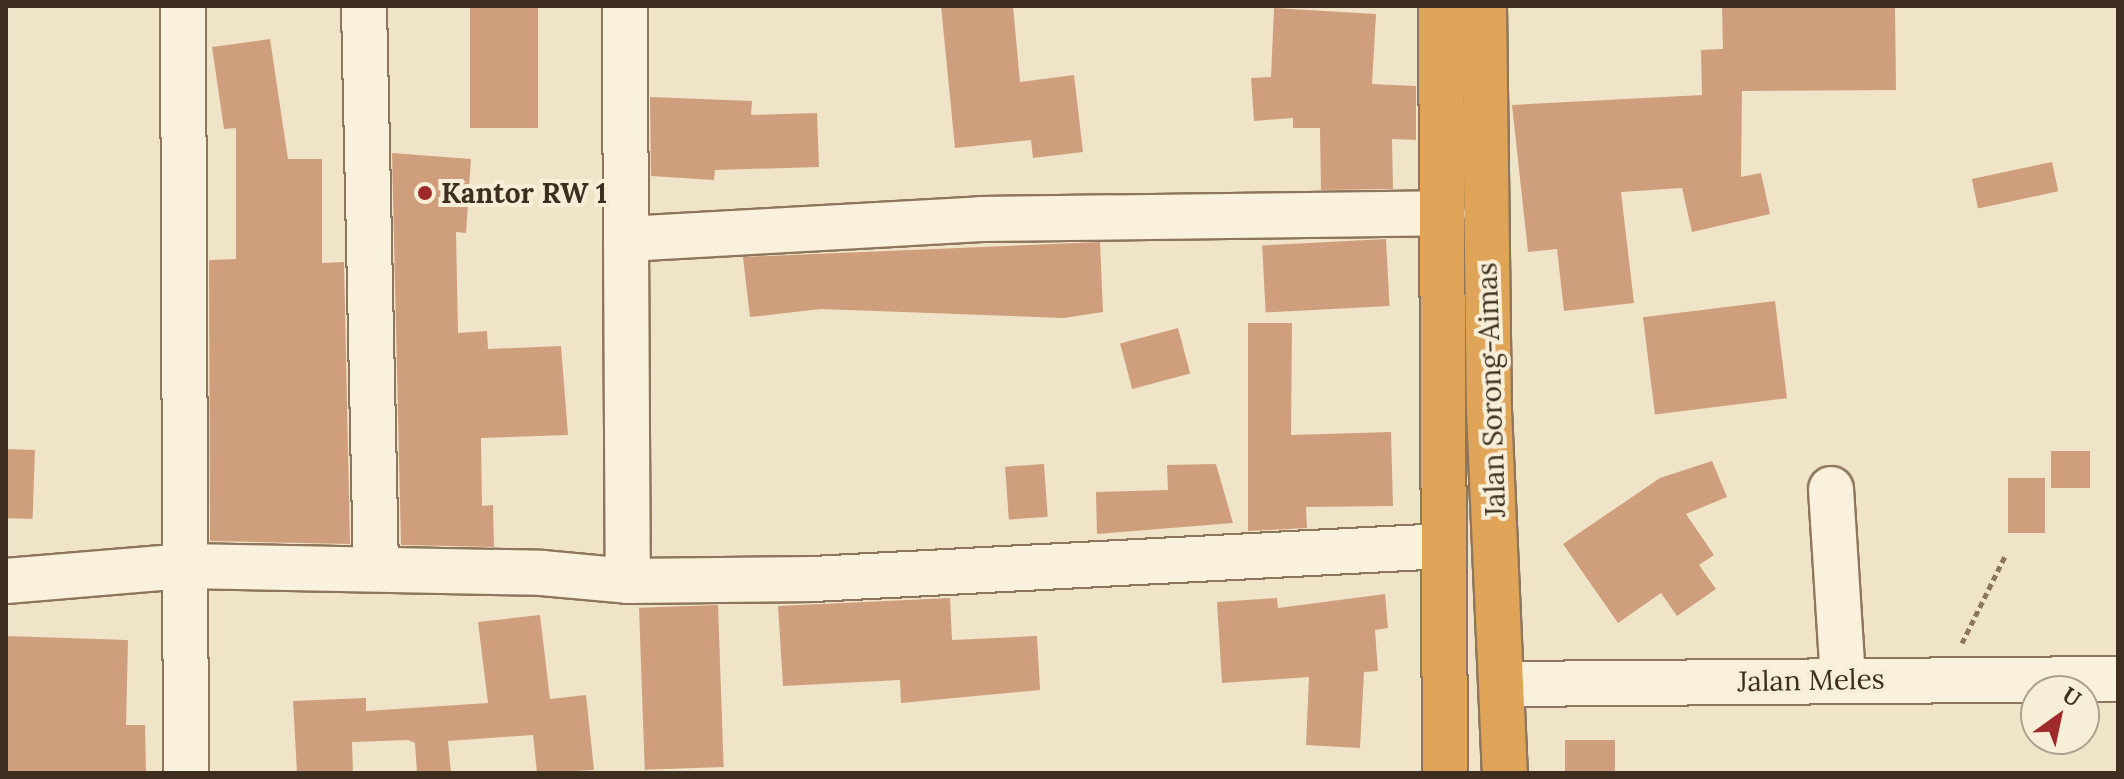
<!DOCTYPE html>
<style>
body{margin:0}
#map{position:relative;width:2124px;height:779px;overflow:hidden;background:#f0e4c8;font-family:Lora,serif}
div>[style]{position:absolute}
.building>*{inset:0;background:#cf9f7d;transform-origin:0 0}
.path>*{height:5px;margin-top:-2.5px;transform-origin:0;background:repeating-linear-gradient(90deg,#8d765c 0 6px,transparent 0 10px)}
.roads{filter:drop-shadow(2px 0 #8d765c) drop-shadow(-2px 0 #8d765c) drop-shadow(0 2px #8d765c) drop-shadow(0 -2px #8d765c)}
.minor>*{height:44px;margin:-22px;padding:0 22px;transform-origin:22px;border-radius:22px;background:#faf1dc}
.highway>*{height:44px;margin:-22px;padding:0 22px;transform-origin:22px;border-radius:22px;background:#e0a458}
.dots>*{width:22px;height:22px;translate:-50% -50%;box-sizing:border-box;border:4px solid #f7eed8;border-radius:50%}
span{translate:-50% -50%;white-space:nowrap;text-align:center;line-height:1.15;-webkit-text-stroke:8px #f7eed8;paint-order:stroke}
.poi-label{font-size:28px;color:#3d2e20;font-weight:700}
.left{translate:0 -50%;text-align:left}
.street-label{font-size:28px;color:#3d2e20}
.frame{position:absolute;inset:0;border:8px solid #3d2e20;pointer-events:none}
.north{position:absolute;left:2020px;top:675px;width:80px;height:80px;box-sizing:border-box;background:#f7eed8;border:2px solid #ada18e;border-radius:50%;rotate:33deg;font-size:22px;font-weight:700;line-height:32px;text-align:center;color:#3d2e20}
.north::after{content:'';display:block;margin:auto;width:28px;height:36px;background:#9e2a2b;clip-path:polygon(50% 0,100% 100%,50% 72%,0 100%)}
</style>
<div id="map">
<div class="building">
<i style="left:470px;top:6px;width:68px;height:122px"></i>
<i style="clip-path:polygon(941px 6px,1013px 6px,1020px 82px,1074px 75px,1083px 152px,1033px 158px,1031px 140px,955px 148px)"></i>
<i style="clip-path:polygon(1722px 6px,1895px 6px,1896px 90px,1742px 91px,1741px 177px,1761px 173px,1770px 214px,1692px 232px,1682px 188px,1621px 192px,1634px 303px,1564px 311px,1557px 249px,1528px 252px,1512px 105px,1702px 95px,1701px 50px,1723px 49px)"></i>
<i style="clip-path:polygon(1274px 8px,1376px 14px,1372px 84px,1416px 86px,1416px 140px,1392px 139px,1393px 189px,1321px 190px,1320px 128px,1293px 128px,1293px 118px,1254px 121px,1251px 78px,1271px 77px)"></i>
<i style="clip-path:polygon(270px 39px,288px 159px,322px 159px,322px 263px,344px 262px,350px 544px,210px 541px,209px 260px,236px 259px,236px 128px,224px 129px,212px 47px)"></i>
<i style="clip-path:polygon(650px 97px,752px 101px,751px 115px,817px 113px,819px 167px,715px 170px,714px 180px,651px 176px)"></i>
<i style="clip-path:polygon(392px 153px,471px 159px,466px 233px,456px 232px,458px 333px,487px 331px,488px 349px,561px 346px,568px 435px,481px 438px,482px 506px,493px 505px,494px 547px,401px 545px)"></i>
<i style="left:2052px;top:162px;width:30px;height:82px;rotate:78deg"></i>
<i style="left:1386px;top:239px;width:67px;height:124px;rotate:87deg"></i>
<i style="clip-path:polygon(1100px 242px,1103px 312px,1064px 318px,821px 309px,750px 317px,743px 257px)"></i>
<i style="left:1775px;top:301px;width:98px;height:133px;rotate:83deg"></i>
<i style="clip-path:polygon(1248px 323px,1292px 323px,1291px 435px,1391px 432px,1393px 506px,1306px 507px,1307px 528px,1248px 531px)"></i>
<i style="left:1178px;top:328px;width:47px;height:60px;rotate:75deg"></i>
<i style="left:35px;top:450px;width:69px;height:29px;rotate:92deg"></i>
<i style="left:2051px;top:451px;width:39px;height:37px"></i>
<i style="clip-path:polygon(1712px 461px,1727px 497px,1686px 514px,1714px 555px,1699px 565px,1716px 589px,1677px 616px,1661px 593px,1618px 623px,1563px 544px,1660px 478px)"></i>
<i style="left:1044px;top:464px;width:53px;height:39px;rotate:86deg"></i>
<i style="clip-path:polygon(1216px 464px,1233px 523px,1097px 534px,1096px 492px,1168px 490px,1167px 465px)"></i>
<i style="left:2008px;top:478px;width:37px;height:55px"></i>
<i style="clip-path:polygon(1385px 594px,1388px 628px,1375px 630px,1378px 671px,1364px 672px,1360px 748px,1306px 745px,1309px 677px,1222px 683px,1217px 602px,1277px 598px,1278px 608px)"></i>
<i style="clip-path:polygon(950px 598px,952px 640px,1037px 636px,1040px 690px,901px 703px,900px 680px,783px 686px,778px 606px)"></i>
<i style="left:718px;top:605px;width:162px;height:79px;rotate:88deg"></i>
<i style="clip-path:polygon(540px 615px,550px 699px,586px 695px,594px 770px,537px 773px,533px 735px,448px 741px,451px 773px,417px 773px,415px 743px,408px 740px,352px 742px,353px 773px,297px 773px,293px 701px,366px 698px,366px 711px,488px 703px,478px 622px)"></i>
<i style="clip-path:polygon(6px 636px,128px 640px,126px 725px,145px 725px,146px 773px,6px 773px)"></i>
<i style="left:1565px;top:740px;width:50px;height:33px"></i>
</div>
<div class="path">
<i style="left:1962px;top:643px;width:97px;rotate:-63.7deg"></i>
</div>
<div class="roads">
<div class="minor">
<i style="left:183px;top:6px;width:767px;rotate:89.78deg"></i>
<i style="left:364px;top:6px;width:562px;rotate:88.78deg"></i>
<i style="left:625px;top:6px;width:233px;rotate:89.8deg"></i>
<i style="left:626px;top:239px;width:356px;rotate:-3.2deg"></i>
<i style="left:981px;top:219px;width:462px;rotate:-0.7deg"></i>
<i style="left:626px;top:239px;width:342px;rotate:89.7deg"></i>
<i style="left:1831px;top:489px;width:190px;rotate:86.4deg"></i>
<i style="left:6px;top:581px;width:181px;rotate:-4.8deg"></i>
<i style="left:186px;top:566px;width:356px;rotate:1.1deg"></i>
<i style="left:542px;top:573px;width:86px;rotate:5.3deg"></i>
<i style="left:628px;top:581px;width:185px;rotate:-0.6deg"></i>
<i style="left:813px;top:579px;width:632px;rotate:-2.99deg"></i>
<i style="left:1505px;top:684px;width:613px;rotate:-0.47deg"></i>
</div>
<div class="highway">
<i style="left:1441px;top:6px;width:767px;rotate:89.7deg"></i>
<i style="left:1484px;top:6px;width:404px;rotate:89.3deg"></i>
<i style="left:1489px;top:410px;width:363px;rotate:87.5deg"></i>
</div>
</div>
<div class="dots">
<i style="left:425px;top:193px;background:#9e2a2b"></i>
</div>
<div class="poi-label">
<span class="left" style="left:441px;top:193px">Kantor RW 1</span>
</div>
<div class="street-label">
<span style="left:1491px;top:390px;rotate:-92deg">Jalan Sorong-Aimas</span>
<span style="left:1811px;top:680px;rotate:-1deg">Jalan Meles</span>
</div>
<div class="frame"></div>
<div class="north">U</div>
</div>
